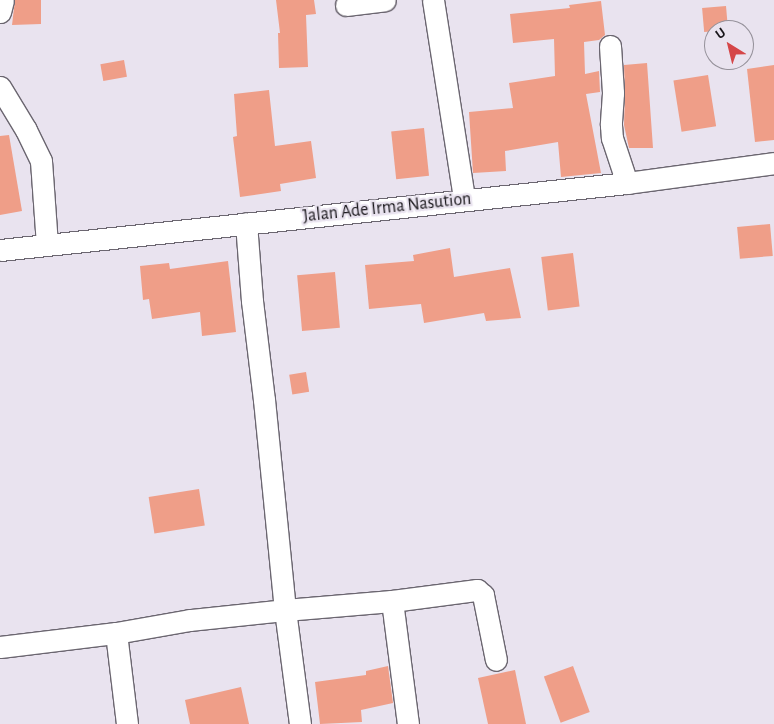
<!DOCTYPE html>
<style>
body{margin:0}
#map{position:relative;width:774px;height:724px;overflow:hidden;background:#e9e3ef;font-family:"Alegreya Sans",sans-serif}
div>[style]{position:absolute}
.building>*{inset:0;background:#ef9e88;transform-origin:0 0}
.roads{filter:drop-shadow(1px 0 #6b6670) drop-shadow(-1px 0 #6b6670) drop-shadow(0 1px #6b6670) drop-shadow(0 -1px #6b6670)}
.street>*{height:21px;margin:-10.5px;padding:0 10.5px;transform-origin:10.5px;border-radius:10.5px;background:#fff}
span{translate:-50% -50%;white-space:nowrap;text-align:center;line-height:1.15;-webkit-text-stroke:4.5px #e9e3ef;paint-order:stroke}
.street-label{font-size:18px;color:#18161a}
.north{position:absolute;left:704px;top:20px;width:50px;height:50px;box-sizing:border-box;background:#e9e3ef;border:1px solid #95919a;border-radius:50%;rotate:324deg;font-size:14px;font-weight:700;line-height:20px;text-align:center;color:#18161a}
.north::after{content:'';display:block;margin:auto;width:18px;height:22px;background:#d54648;clip-path:polygon(50% 0,100% 100%,50% 72%,0 100%)}
</style>
<div id="map">
<div class="building">
<i style="clip-path:polygon(15px 0,41px 0,41px 24px,12px 25px)"></i>
<i style="clip-path:polygon(276px 0,314px 0,316px 14px,306px 15px,308px 67px,279px 68px,278px 33px,280px 33px)"></i>
<i style="clip-path:polygon(601px 1px,605px 35px,599px 40px,584px 42px,585px 74px,599px 71px,600px 92px,586px 94px,601px 173px,561px 177px,558px 142px,505px 151px,506px 171px,473px 173px,469px 112px,513px 108px,509px 83px,555px 76px,554px 39px,513px 43px,510px 14px,570px 8px,569px 5px)"></i>
<i style="left:726px;top:6px;width:24px;height:24px;rotate:85deg"></i>
<i style="left:124px;top:60px;width:17px;height:24px;rotate:80deg"></i>
<i style="clip-path:polygon(647px 63px,653px 148px,629px 148px,624px 125px,625px 94px,624px 65px)"></i>
<i style="clip-path:polygon(774px 65px,774px 140px,755px 142px,747px 69px)"></i>
<i style="left:708px;top:75px;width:52px;height:35px;rotate:81deg"></i>
<i style="clip-path:polygon(269px 90px,275px 146px,311px 141px,316px 178px,280px 184px,281px 191px,240px 197px,233px 137px,237px 136px,234px 94px)"></i>
<i style="left:424px;top:128px;width:48px;height:33px;rotate:84deg"></i>
<i style="clip-path:polygon(9px 135px,22px 211px,0 215px,0 136px)"></i>
<i style="left:770px;top:224px;width:32px;height:33px;rotate:85deg"></i>
<i style="clip-path:polygon(450px 248px,454px 277px,510px 268px,521px 318px,486px 321px,484px 313px,424px 323px,421px 304px,369px 309px,365px 265px,414px 261px,413px 255px)"></i>
<i style="left:573px;top:253px;width:54px;height:32px;rotate:83deg"></i>
<i style="clip-path:polygon(228px 261px,236px 332px,202px 336px,200px 312px,152px 319px,149px 299px,143px 300px,140px 266px,169px 263px,170px 269px)"></i>
<i style="left:335px;top:272px;width:56px;height:38px;rotate:85deg"></i>
<i style="left:306px;top:372px;width:20px;height:17px;rotate:81deg"></i>
<i style="left:199px;top:489px;width:37px;height:51px;rotate:81deg"></i>
<i style="clip-path:polygon(388px 666px,393px 703px,361px 710px,362px 722px,320px 724px,315px 682px,366px 675px,366px 671px)"></i>
<i style="left:573px;top:666px;width:49px;height:31px;rotate:70deg"></i>
<i style="clip-path:polygon(515px 670px,526px 724px,488px 724px,478px 678px)"></i>
<i style="clip-path:polygon(241px 687px,249px 724px,190px 724px,185px 700px)"></i>
</div>
<div class="roads">
<div class="street">
<i style="left:433px;top:0;width:201px;rotate:81.1deg"></i>
<i style="left:346px;top:5px;width:39px;rotate:-7deg"></i>
<i style="left:0;top:12px;width:12px;rotate:-76deg"></i>
<i style="left:610px;top:46px;width:47px;rotate:86.3deg"></i>
<i style="left:613px;top:93px;width:32px;rotate:94deg"></i>
<i style="left:611px;top:125px;width:13px;rotate:86deg"></i>
<i style="left:612px;top:138px;width:47px;rotate:71.6deg"></i>
<i style="left:0;top:87px;width:50px;rotate:58.8deg"></i>
<i style="left:26px;top:130px;width:34px;rotate:64deg"></i>
<i style="left:41px;top:161px;width:84px;rotate:85.9deg"></i>
<i style="left:0;top:250px;width:631px;rotate:-6.1deg"></i>
<i style="left:627px;top:183px;width:148px;rotate:-7.7deg"></i>
<i style="left:392px;top:601px;width:124px;rotate:82.6deg"></i>
<i style="left:116px;top:633px;width:92px;rotate:83.1deg"></i>
<i style="left:0;top:647px;width:117px;rotate:-6.9deg"></i>
<i style="left:116px;top:633px;width:75px;rotate:-10deg"></i>
<i style="left:190px;top:620px;width:96px;rotate:-6deg"></i>
<i style="left:285px;top:610px;width:211px;rotate:-95.7deg"></i>
<i style="left:264px;top:400px;width:100px;rotate:-96.9deg"></i>
<i style="left:252px;top:301px;width:78px;rotate:-94.4deg"></i>
<i style="left:300px;top:724px;width:115px;rotate:-97.5deg"></i>
<i style="left:285px;top:610px;width:107px;rotate:-4.8deg"></i>
<i style="left:392px;top:601px;width:86px;rotate:-7.4deg"></i>
<i style="left:477px;top:590px;width:8px;rotate:40deg"></i>
<i style="left:483px;top:595px;width:66px;rotate:78.7deg"></i>
</div>
</div>
<div class="street-label">
<span style="left:387px;top:208px;rotate:-6deg">Jalan Ade Irma Nasution</span>
</div>
<div class="north">U</div>
</div>
